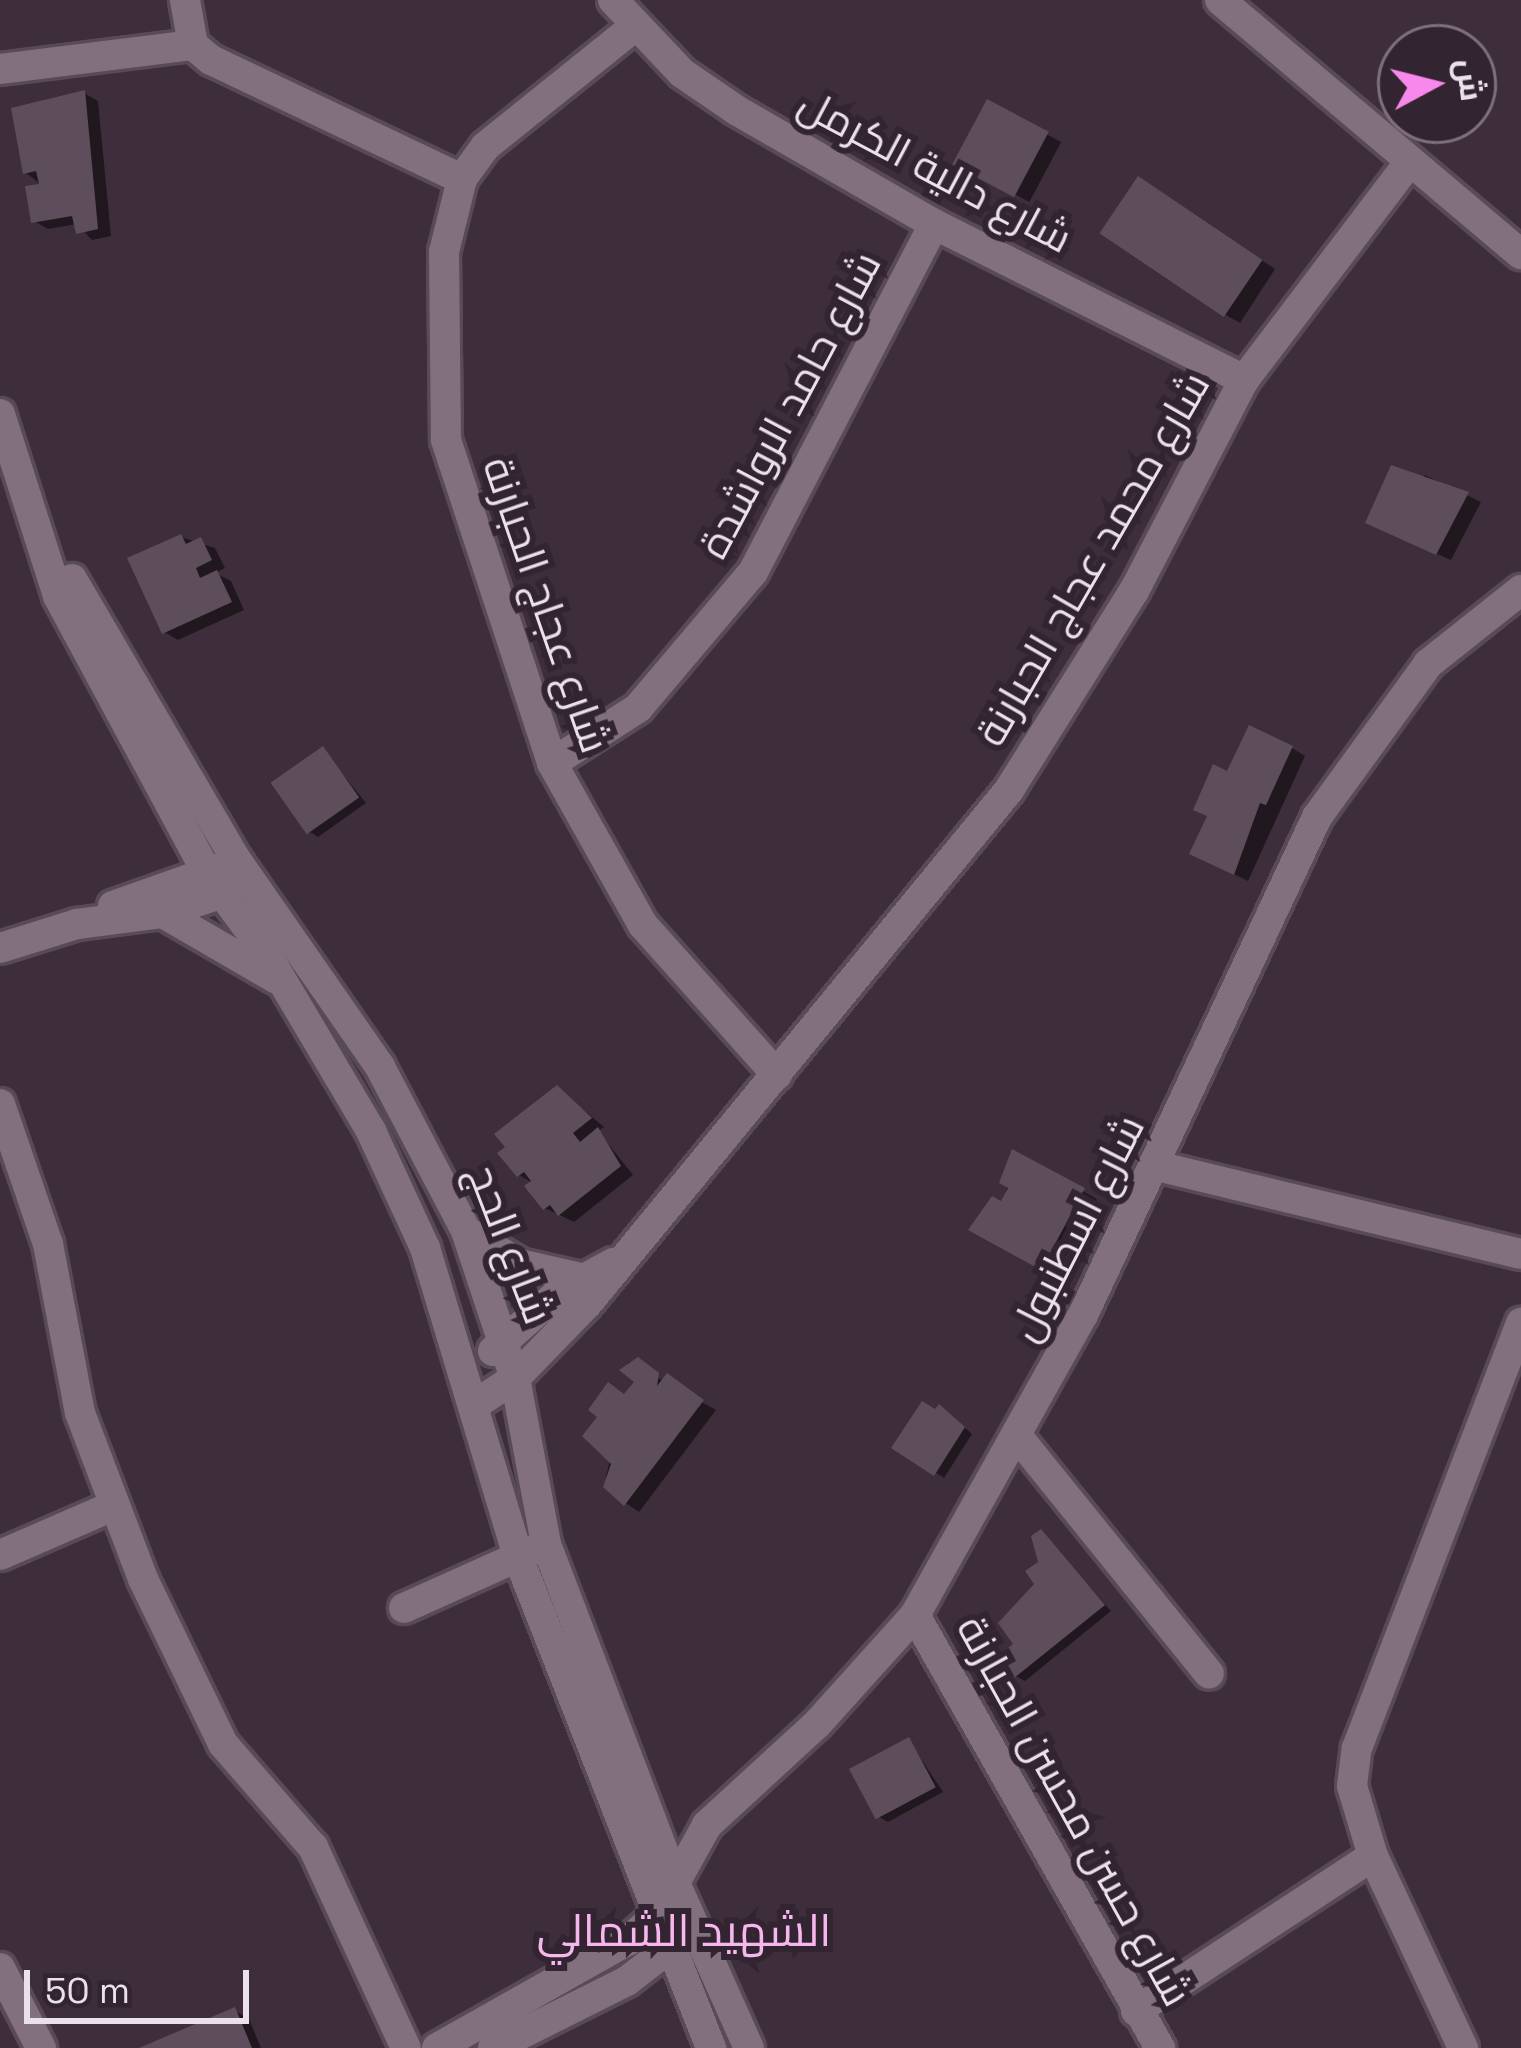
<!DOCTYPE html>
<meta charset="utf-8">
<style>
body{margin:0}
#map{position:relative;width:1521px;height:2048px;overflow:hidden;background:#3e2e3b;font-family:"Space Grotesk",Cairo,sans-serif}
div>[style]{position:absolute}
.shadow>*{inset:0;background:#0007;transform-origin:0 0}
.building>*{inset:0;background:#5e4e5b;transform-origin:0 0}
.roads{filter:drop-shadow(3px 0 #584b56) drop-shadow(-3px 0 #584b56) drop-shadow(0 3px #584b56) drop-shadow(0 -3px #584b56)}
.minor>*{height:30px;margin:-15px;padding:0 15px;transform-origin:15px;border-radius:15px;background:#82707f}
span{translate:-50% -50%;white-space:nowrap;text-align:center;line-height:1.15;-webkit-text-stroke:12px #332431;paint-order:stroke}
.street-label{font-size:42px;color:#ebe1e9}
.neighbourhood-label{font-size:45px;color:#f6b7ec}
.north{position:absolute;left:1377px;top:24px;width:120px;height:120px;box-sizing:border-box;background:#332431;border:3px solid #7d707b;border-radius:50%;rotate:83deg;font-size:33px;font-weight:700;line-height:48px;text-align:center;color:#ebe1e9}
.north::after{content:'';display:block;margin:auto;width:42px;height:54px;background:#f888eb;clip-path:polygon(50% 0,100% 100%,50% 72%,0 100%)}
.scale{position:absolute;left:24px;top:1970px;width:225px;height:54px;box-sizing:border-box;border:6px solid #ebe1e9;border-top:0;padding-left:15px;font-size:36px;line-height:42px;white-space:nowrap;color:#ebe1e9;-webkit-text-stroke:9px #332431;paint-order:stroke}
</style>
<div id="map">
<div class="shadow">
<i style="clip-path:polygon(84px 93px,98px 101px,111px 236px,92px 240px,77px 224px,48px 229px,34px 221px,43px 186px,25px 172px)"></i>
<i style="left:988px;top:103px;width:83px;height:68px;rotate:28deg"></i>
<i style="clip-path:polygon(1152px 188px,1275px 269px,1240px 323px,1226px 315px)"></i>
<i style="clip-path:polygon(1425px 475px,1481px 502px,1451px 560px,1382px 530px)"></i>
<i style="clip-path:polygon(181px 537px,215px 548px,225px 568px,215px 573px,231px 581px,244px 610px,178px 640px,164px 632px)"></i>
<i style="clip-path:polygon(1292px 748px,1305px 756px,1248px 881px,1207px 861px)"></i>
<i style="clip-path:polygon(323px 750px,366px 803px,318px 837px,310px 832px)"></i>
<i style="clip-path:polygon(557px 1088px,604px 1127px,598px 1131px,633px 1175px,574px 1222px,545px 1208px,533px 1183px,519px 1175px)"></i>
<i style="clip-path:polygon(1014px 1153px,1097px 1199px,1056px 1275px,973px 1229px,1003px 1205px)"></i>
<i style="clip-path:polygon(629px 1362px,716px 1410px,639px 1512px,611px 1493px,606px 1476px,626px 1397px,638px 1381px,623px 1370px)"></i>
<i style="clip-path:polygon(948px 1412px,972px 1434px,944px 1478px,895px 1447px,937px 1413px)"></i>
<i style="clip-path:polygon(1041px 1532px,1111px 1611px,1025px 1681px,1016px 1676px,1017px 1645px,1038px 1584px)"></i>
<i style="clip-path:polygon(909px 1741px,943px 1792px,888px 1822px,879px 1817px)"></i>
<i style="clip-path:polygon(235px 2011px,249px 2019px,261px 2048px,146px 2048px)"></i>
</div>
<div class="building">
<i style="clip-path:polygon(85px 90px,98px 229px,76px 234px,72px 216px,31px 223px,25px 186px,39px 184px,36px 171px,23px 174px,11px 108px)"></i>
<i style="left:987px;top:99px;width:70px;height:74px;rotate:28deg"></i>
<i style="left:1138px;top:176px;width:150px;height:69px;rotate:34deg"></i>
<i style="clip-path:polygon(1391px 465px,1469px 492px,1436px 555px,1365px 523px)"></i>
<i style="clip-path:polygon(181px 534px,186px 544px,201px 537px,212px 560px,196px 568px,200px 578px,217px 570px,232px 602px,162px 634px,127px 558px)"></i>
<i style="clip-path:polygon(1249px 725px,1293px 746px,1266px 805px,1260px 803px,1234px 875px,1189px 854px,1207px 816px,1193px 810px,1213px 764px,1227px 771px)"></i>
<i style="left:323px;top:746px;width:63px;height:64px;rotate:55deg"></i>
<i style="clip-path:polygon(557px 1085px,592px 1118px,573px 1133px,580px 1142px,598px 1127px,621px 1166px,558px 1216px,550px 1205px,543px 1210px,524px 1186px,531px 1181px,524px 1172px,517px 1177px,497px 1153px,505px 1147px,494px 1134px)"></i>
<i style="clip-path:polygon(1012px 1149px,1085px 1188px,1041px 1270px,968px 1230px,992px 1196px,1001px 1201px,1008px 1188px,999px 1183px)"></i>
<i style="clip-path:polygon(638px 1357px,659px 1373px,657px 1386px,667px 1373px,704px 1400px,624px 1506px,603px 1487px,611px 1464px,582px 1436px,597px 1417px,588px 1410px,608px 1382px,624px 1394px,634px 1382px,619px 1370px)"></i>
<i style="clip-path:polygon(922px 1401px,935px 1409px,939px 1404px,965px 1427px,934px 1476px,891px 1448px)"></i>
<i style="clip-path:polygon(1041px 1529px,1105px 1605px,1014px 1678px,998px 1656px,1013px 1644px,998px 1623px,1034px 1584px,1025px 1571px,1038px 1562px,1031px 1536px)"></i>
<i style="left:909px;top:1737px;width:57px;height:68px;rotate:62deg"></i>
<i style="clip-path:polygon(235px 2007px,252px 2048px,139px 2048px)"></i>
</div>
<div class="roads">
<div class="minor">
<i style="left:185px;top:0;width:46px;rotate:79.9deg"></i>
<i style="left:193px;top:45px;width:23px;rotate:40deg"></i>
<i style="left:211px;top:60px;width:278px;rotate:25.4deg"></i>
<i style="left:613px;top:0;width:100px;rotate:46.6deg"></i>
<i style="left:682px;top:73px;width:65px;rotate:34.4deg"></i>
<i style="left:736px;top:110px;width:228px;rotate:29.9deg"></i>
<i style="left:934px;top:224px;width:347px;rotate:26.7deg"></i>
<i style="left:1220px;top:0;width:394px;rotate:40.2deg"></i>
<i style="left:634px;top:27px;width:191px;rotate:141.2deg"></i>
<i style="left:485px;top:147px;width:39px;rotate:126deg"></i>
<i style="left:462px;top:179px;width:75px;rotate:103.9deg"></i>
<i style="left:444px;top:252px;width:188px;rotate:89.4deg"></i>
<i style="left:446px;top:440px;width:340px;rotate:71.8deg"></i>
<i style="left:552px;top:763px;width:186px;rotate:60.7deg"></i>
<i style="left:643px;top:925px;width:201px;rotate:48.2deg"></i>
<i style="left:0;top:69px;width:194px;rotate:-7.1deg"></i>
<i style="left:0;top:414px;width:191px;rotate:72.3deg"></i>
<i style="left:58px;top:596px;width:316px;rotate:61.7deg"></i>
<i style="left:208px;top:874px;width:94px;rotate:53.6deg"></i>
<i style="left:264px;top:950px;width:210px;rotate:59.4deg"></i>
<i style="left:371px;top:1131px;width:129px;rotate:65.2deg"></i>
<i style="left:425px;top:1248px;width:323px;rotate:73.2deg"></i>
<i style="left:518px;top:1557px;width:528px;rotate:68.54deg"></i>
<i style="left:72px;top:579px;width:327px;rotate:59.7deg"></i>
<i style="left:237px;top:861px;width:251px;rotate:55.2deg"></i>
<i style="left:380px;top:1067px;width:185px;rotate:62.3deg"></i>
<i style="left:466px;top:1231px;width:155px;rotate:71.6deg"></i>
<i style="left:515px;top:1378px;width:169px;rotate:79.4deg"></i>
<i style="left:546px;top:1544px;width:365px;rotate:69.1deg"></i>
<i style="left:676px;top:1885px;width:179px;rotate:65.9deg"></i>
<i style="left:552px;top:763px;width:102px;rotate:-32.6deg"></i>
<i style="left:638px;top:708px;width:178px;rotate:-49.8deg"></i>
<i style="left:753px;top:572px;width:392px;rotate:-62.5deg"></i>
<i style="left:113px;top:906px;width:120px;rotate:-19.5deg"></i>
<i style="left:163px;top:913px;width:132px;rotate:30.1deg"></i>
<i style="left:0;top:948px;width:81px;rotate:-17.3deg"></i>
<i style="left:77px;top:924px;width:87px;rotate:-7.3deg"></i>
<i style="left:163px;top:913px;width:76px;rotate:-18.4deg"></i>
<i style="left:0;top:1104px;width:148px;rotate:71.1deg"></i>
<i style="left:48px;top:1244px;width:172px;rotate:79.3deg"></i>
<i style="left:80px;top:1413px;width:178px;rotate:69.2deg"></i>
<i style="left:143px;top:1579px;width:183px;rotate:64.1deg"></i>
<i style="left:223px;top:1744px;width:137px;rotate:48.9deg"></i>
<i style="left:313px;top:1847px;width:221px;rotate:65.2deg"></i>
<i style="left:1157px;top:1166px;width:374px;rotate:13.6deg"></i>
<i style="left:466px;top:1231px;width:63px;rotate:31.4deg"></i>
<i style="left:520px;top:1264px;width:63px;rotate:12.9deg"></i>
<i style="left:493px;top:1351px;width:87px;rotate:-41.7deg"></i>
<i style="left:558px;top:1293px;width:63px;rotate:-28.6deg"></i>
<i style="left:476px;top:1404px;width:47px;rotate:-33.7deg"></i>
<i style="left:515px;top:1378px;width:103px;rotate:-45.8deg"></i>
<i style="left:587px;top:1304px;width:665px;rotate:-50.61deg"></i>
<i style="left:1009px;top:790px;width:235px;rotate:-57.9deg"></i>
<i style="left:1134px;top:591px;width:238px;rotate:-62.5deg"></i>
<i style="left:1244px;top:380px;width:270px;rotate:-52.8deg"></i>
<i style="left:1018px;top:1437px;width:304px;rotate:51.1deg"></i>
<i style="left:0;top:1555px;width:125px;rotate:-23.5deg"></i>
<i style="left:404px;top:1608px;width:144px;rotate:-24.2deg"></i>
<i style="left:915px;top:1615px;width:498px;rotate:60.5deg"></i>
<i style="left:0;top:1968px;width:90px;rotate:62.9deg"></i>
<i style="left:1136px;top:2011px;width:283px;rotate:-33.2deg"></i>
<i style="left:437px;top:2048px;width:220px;rotate:-29.4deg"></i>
<i style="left:629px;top:1940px;width:38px;rotate:-42deg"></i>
<i style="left:657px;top:1915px;width:103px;rotate:-60.9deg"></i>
<i style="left:707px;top:1825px;width:149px;rotate:-42.6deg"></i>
<i style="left:817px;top:1724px;width:147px;rotate:-48deg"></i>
<i style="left:915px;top:1615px;width:344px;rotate:-60.8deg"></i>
<i style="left:1083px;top:1315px;width:550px;rotate:-64.83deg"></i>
<i style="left:1317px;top:817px;width:189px;rotate:-54deg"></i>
<i style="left:1428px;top:664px;width:119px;rotate:-38.5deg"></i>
<i style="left:493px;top:2048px;width:150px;rotate:-26.6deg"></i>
<i style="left:627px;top:1981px;width:52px;rotate:-38deg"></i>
<i style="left:668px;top:1949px;width:15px;rotate:-74deg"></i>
<i style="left:1463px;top:2048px;width:212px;rotate:-115.1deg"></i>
<i style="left:1373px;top:1856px;width:73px;rotate:-106.7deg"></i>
<i style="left:1352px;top:1786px;width:38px;rotate:-83deg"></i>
<i style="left:1357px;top:1748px;width:456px;rotate:-68.9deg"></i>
</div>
</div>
<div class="street-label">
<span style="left:935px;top:171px;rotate:28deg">شارع دالية الكرمل</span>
<span style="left:790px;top:405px;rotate:-62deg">شارع حامد الرواشدة</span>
<span style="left:1093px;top:559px;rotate:-60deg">شارع محمد عجاج الحبارنة</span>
<span style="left:546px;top:605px;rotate:71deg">شارع عجاج الحبارنة</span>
<span style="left:1077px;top:1228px;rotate:-63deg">شارع اسطنبول</span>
<span style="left:510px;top:1244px;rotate:69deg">شارع الحج</span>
<span style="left:1074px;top:1811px;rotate:61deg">شارع حسن محسن الحبارنة</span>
</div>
<div class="neighbourhood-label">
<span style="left:684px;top:1931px">الشهيد الشمالي</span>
</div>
<div class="north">ش</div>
<div class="scale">50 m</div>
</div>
